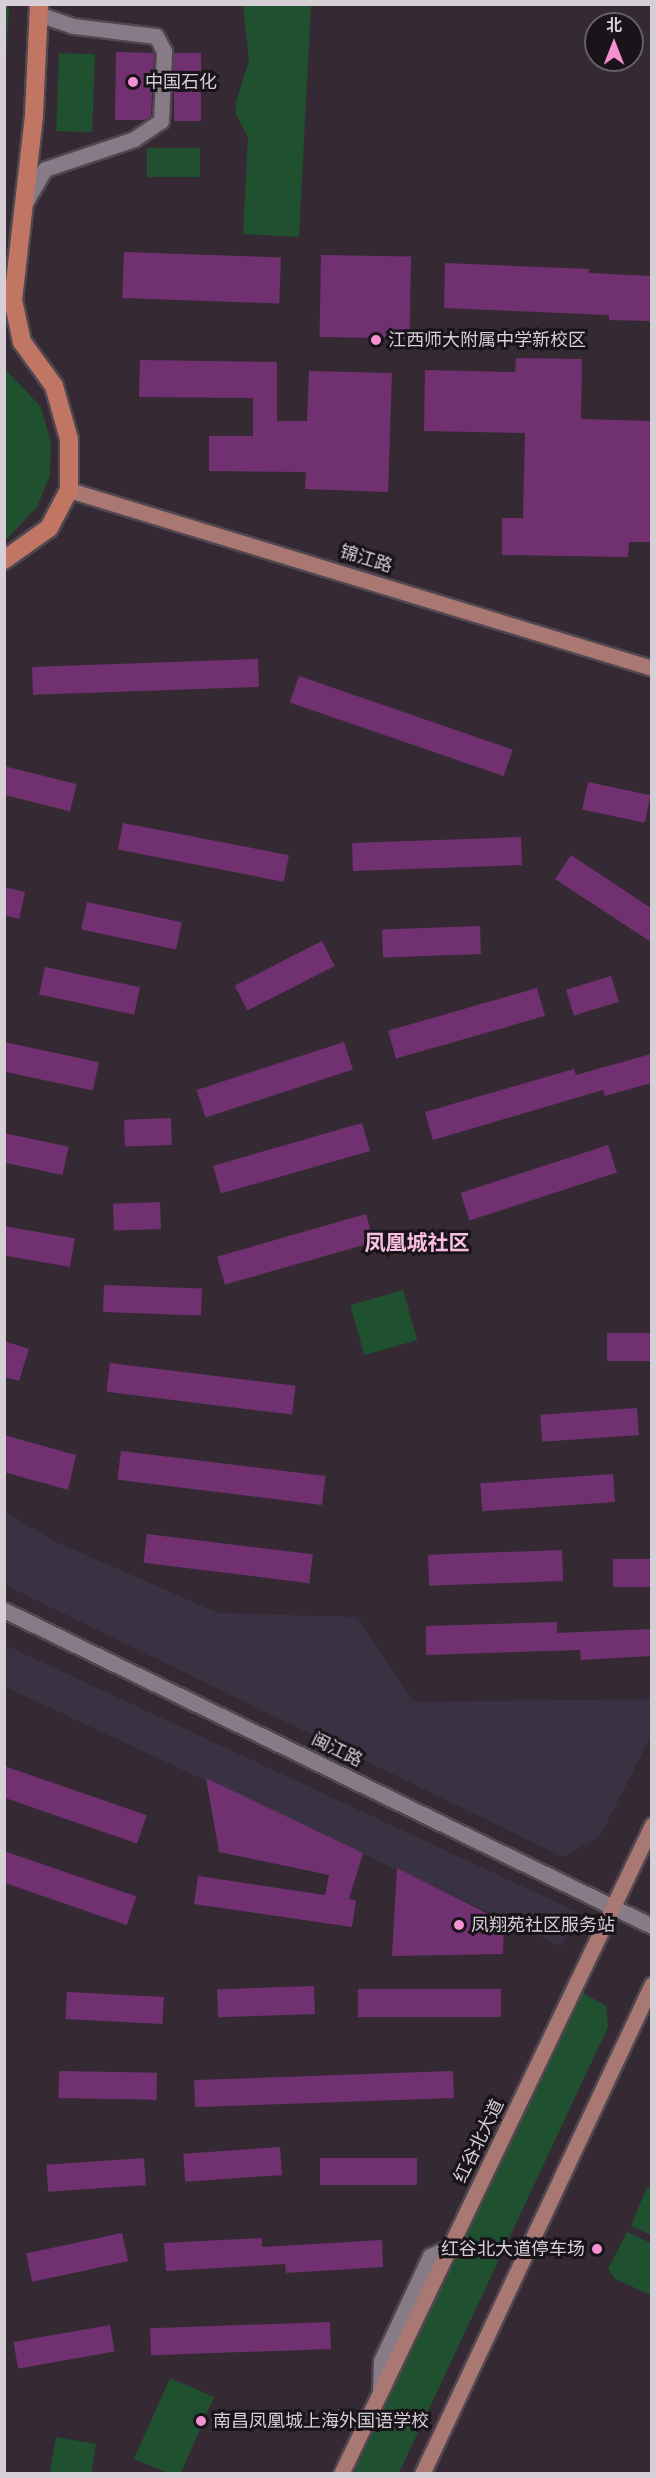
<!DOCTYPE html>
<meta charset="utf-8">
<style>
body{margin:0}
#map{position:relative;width:656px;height:2478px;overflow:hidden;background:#352a34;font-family:Karla,"Noto Sans SC",sans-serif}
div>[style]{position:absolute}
.commercial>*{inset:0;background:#393242;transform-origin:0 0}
.green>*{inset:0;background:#1f5030;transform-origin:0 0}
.building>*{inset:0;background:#713171;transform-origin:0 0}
.roads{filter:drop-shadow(2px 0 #504750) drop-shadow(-2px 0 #504750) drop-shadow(0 2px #504750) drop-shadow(0 -2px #504750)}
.minor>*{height:15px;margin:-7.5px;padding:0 7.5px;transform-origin:7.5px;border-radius:7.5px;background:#887b88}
.major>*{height:15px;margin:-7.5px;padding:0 7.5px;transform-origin:7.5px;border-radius:7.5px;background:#aa7872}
.highway>*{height:18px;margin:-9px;padding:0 9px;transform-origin:9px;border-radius:9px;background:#c17664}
.dots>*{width:16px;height:16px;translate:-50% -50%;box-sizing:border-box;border:3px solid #191419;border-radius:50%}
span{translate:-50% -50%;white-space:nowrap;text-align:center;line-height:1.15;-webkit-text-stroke:6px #191419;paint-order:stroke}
.poi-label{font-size:18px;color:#d6cfd6}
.left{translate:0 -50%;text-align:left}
.right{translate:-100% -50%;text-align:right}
.street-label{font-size:18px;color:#d6cfd6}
.quarter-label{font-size:21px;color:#f9bfe2;font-weight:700}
.frame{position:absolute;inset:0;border:6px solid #d6cfd6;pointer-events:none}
.north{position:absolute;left:584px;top:12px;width:60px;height:60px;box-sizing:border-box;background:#191419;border:2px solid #655f65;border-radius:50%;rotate:0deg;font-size:16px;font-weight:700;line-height:24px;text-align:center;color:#d6cfd6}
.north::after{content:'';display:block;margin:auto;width:21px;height:27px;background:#f590d1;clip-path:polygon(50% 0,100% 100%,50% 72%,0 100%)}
</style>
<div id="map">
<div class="commercial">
<i style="clip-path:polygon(4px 1511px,52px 1540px,218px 1613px,357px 1617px,414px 1702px,651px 1699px,651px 1736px,600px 1836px,563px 1857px,5px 1585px)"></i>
<i style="left:5px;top:1645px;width:632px;height:38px;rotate:25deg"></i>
</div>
<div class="green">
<i style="clip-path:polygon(5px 4px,9px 5px,5px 76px,4px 5px)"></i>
<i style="clip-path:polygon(243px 5px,311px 5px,299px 237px,243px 234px,248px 137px,236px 114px,236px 102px,249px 61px)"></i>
<i style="left:59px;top:53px;width:36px;height:78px;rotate:2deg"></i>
<i style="left:147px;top:148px;width:53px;height:29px"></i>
<i style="clip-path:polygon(4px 368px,41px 407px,51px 442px,50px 475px,37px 507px,5px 541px)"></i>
<i style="left:403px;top:1290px;width:52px;height:55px;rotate:74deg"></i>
<i style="clip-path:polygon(583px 1993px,606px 2006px,608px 2027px,399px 2473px,349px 2474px,575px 2000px)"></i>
<i style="clip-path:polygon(651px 2186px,651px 2235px,631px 2226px,646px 2189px)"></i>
<i style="clip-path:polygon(627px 2232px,651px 2243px,651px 2295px,615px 2279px,608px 2269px)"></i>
<i style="clip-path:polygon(170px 2378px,214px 2397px,181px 2473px,168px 2473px,134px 2459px)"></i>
<i style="clip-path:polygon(56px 2437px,96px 2444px,91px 2473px,50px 2473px)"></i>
</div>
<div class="building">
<i style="clip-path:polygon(116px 52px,154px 53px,151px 116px,144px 120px,115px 120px)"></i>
<i style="left:174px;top:53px;width:27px;height:68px"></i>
<i style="left:124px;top:252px;width:157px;height:46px;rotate:2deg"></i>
<i style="left:321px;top:255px;width:90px;height:82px;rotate:1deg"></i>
<i style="clip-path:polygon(445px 263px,589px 269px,589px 273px,651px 276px,651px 321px,609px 320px,609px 315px,444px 308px)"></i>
<i style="clip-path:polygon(516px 358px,582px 359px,581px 419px,651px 421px,651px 542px,629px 542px,628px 557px,502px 555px,502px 518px,523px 518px,525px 433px,424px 431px,425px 370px,515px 372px)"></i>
<i style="clip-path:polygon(140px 360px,277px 362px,277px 421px,307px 421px,309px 371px,392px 373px,388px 492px,305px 489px,306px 472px,209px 471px,209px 436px,253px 436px,253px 398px,139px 397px)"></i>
<i style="left:258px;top:659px;width:28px;height:226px;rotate:88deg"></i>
<i style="left:299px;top:676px;width:226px;height:28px;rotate:19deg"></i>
<i style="left:4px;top:766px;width:75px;height:28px;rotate:14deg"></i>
<i style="left:588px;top:782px;width:64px;height:28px;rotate:12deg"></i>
<i style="left:123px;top:823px;width:169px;height:27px;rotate:11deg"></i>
<i style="left:521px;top:837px;width:28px;height:169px;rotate:88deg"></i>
<i style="clip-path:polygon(571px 855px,651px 908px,651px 942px,555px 879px)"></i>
<i style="clip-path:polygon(4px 887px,25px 892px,19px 919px,4px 915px)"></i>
<i style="left:87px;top:902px;width:97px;height:28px;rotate:12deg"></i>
<i style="left:480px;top:926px;width:28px;height:98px;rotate:88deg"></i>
<i style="left:322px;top:941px;width:28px;height:98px;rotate:63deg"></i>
<i style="left:45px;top:967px;width:97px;height:28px;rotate:12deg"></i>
<i style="left:611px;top:976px;width:27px;height:47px;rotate:73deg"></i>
<i style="left:537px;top:988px;width:29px;height:155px;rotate:74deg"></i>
<i style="left:4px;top:1042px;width:97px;height:29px;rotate:12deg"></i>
<i style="left:344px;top:1042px;width:29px;height:155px;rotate:72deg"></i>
<i style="clip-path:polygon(651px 1054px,651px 1083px,605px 1096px,603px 1090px,433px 1140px,425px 1112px,574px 1069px,576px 1075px)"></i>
<i style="left:171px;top:1118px;width:27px;height:47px;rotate:88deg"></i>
<i style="left:362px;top:1123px;width:29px;height:155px;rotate:74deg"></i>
<i style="left:4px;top:1133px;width:66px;height:29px;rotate:12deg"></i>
<i style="left:608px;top:1145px;width:29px;height:155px;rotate:72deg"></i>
<i style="left:160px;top:1202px;width:27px;height:47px;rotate:88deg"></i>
<i style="left:366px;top:1214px;width:29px;height:155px;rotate:74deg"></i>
<i style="left:4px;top:1226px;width:72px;height:29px;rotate:10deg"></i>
<i style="left:104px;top:1285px;width:98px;height:27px;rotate:2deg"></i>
<i style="left:651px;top:1333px;width:28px;height:44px;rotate:90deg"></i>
<i style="clip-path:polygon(4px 1341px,29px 1349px,19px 1381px,4px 1377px)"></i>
<i style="left:110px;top:1363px;width:187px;height:29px;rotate:7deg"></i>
<i style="left:637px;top:1408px;width:27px;height:97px;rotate:86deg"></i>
<i style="clip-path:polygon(4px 1435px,76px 1455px,68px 1490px,4px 1472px)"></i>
<i style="left:121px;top:1451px;width:206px;height:29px;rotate:7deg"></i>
<i style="left:613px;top:1474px;width:28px;height:133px;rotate:86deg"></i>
<i style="left:147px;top:1534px;width:167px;height:29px;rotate:7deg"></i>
<i style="left:562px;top:1550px;width:31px;height:134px;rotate:88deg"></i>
<i style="left:651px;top:1559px;width:28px;height:38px;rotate:90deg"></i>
<i style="clip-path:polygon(557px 1622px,557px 1633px,651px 1629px,651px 1656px,581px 1660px,580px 1650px,426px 1655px,426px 1626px)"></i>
<i style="left:4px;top:1766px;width:151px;height:30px;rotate:19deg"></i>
<i style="clip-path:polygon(206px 1778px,363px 1853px,349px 1899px,356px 1900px,352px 1927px,194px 1904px,198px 1876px,325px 1895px,329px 1875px,219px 1852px)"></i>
<i style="left:4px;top:1851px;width:140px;height:30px;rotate:19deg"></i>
<i style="clip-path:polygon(397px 1868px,504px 1922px,503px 1954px,392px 1956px)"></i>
<i style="left:314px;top:1986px;width:28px;height:97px;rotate:88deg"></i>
<i style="left:501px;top:1989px;width:28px;height:143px;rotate:90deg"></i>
<i style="left:67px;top:1992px;width:97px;height:27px;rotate:3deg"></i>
<i style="left:59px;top:2071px;width:98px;height:27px;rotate:1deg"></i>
<i style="left:453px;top:2071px;width:27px;height:259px;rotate:88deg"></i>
<i style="left:280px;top:2147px;width:28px;height:97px;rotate:86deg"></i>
<i style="left:144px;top:2158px;width:27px;height:98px;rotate:86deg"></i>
<i style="left:320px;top:2158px;width:97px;height:27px"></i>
<i style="left:122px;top:2233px;width:29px;height:98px;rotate:78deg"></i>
<i style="clip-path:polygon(262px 2238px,262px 2247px,382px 2240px,383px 2267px,286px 2273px,285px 2264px,166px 2271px,164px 2243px)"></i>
<i style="left:330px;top:2322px;width:27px;height:180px;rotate:88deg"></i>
<i style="left:110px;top:2325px;width:27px;height:98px;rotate:80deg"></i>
</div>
<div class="roads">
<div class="minor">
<i style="left:25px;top:203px;width:39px;rotate:-60deg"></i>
<i style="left:45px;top:169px;width:94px;rotate:-18.6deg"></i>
<i style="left:134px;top:139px;width:32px;rotate:-34deg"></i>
<i style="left:161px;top:121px;width:70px;rotate:-87.5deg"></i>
<i style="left:164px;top:51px;width:17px;rotate:-118deg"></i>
<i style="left:156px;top:36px;width:84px;rotate:-173.1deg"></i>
<i style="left:73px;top:26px;width:37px;rotate:-161deg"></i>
<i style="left:4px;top:1610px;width:721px;rotate:26deg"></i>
<i style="left:380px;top:2391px;width:30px;rotate:-88deg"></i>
<i style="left:381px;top:2361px;width:116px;rotate:-65deg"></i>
<i style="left:430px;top:2256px;width:21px;rotate:-25deg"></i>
</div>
<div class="major">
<i style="left:69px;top:490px;width:610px;rotate:16.98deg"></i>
<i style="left:341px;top:2474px;width:720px;rotate:-64.4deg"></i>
<i style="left:422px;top:2474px;width:541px;rotate:-64.86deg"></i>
</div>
<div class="highway">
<i style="left:4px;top:560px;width:55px;rotate:-35.4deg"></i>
<i style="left:49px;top:528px;width:43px;rotate:-62.2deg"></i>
<i style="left:69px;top:490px;width:51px;rotate:-90deg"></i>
<i style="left:69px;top:439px;width:55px;rotate:-105.8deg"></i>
<i style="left:54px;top:386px;width:54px;rotate:-126deg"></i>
<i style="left:22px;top:342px;width:43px;rotate:-102.1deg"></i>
<i style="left:13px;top:300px;width:186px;rotate:-83.5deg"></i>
<i style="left:34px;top:115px;width:111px;rotate:-87.4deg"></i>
</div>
</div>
<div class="dots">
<i style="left:133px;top:82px;background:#f590d1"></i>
<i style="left:376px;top:340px;background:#f590d1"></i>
<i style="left:459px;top:1925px;background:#f590d1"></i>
<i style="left:597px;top:2249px;background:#f590d1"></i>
<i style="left:201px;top:2421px;background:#f590d1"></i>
</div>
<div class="poi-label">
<span class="left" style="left:145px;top:82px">中国石化</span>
<span class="left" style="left:388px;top:340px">江西师大附属中学新校区</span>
<span class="left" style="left:471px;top:1925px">凤翔苑社区服务站</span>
<span class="right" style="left:585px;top:2249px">红谷北大道停车场</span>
<span class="left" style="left:213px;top:2421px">南昌凤凰城上海外国语学校</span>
</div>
<div class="street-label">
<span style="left:366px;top:559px;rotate:17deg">锦江路</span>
<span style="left:337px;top:1750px;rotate:26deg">闽江路</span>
<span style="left:479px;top:2141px;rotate:-64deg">红谷北大道</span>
</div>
<div class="quarter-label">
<span style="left:417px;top:1243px">凤凰城社区</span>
</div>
<div class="frame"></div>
<div class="north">北</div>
</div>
